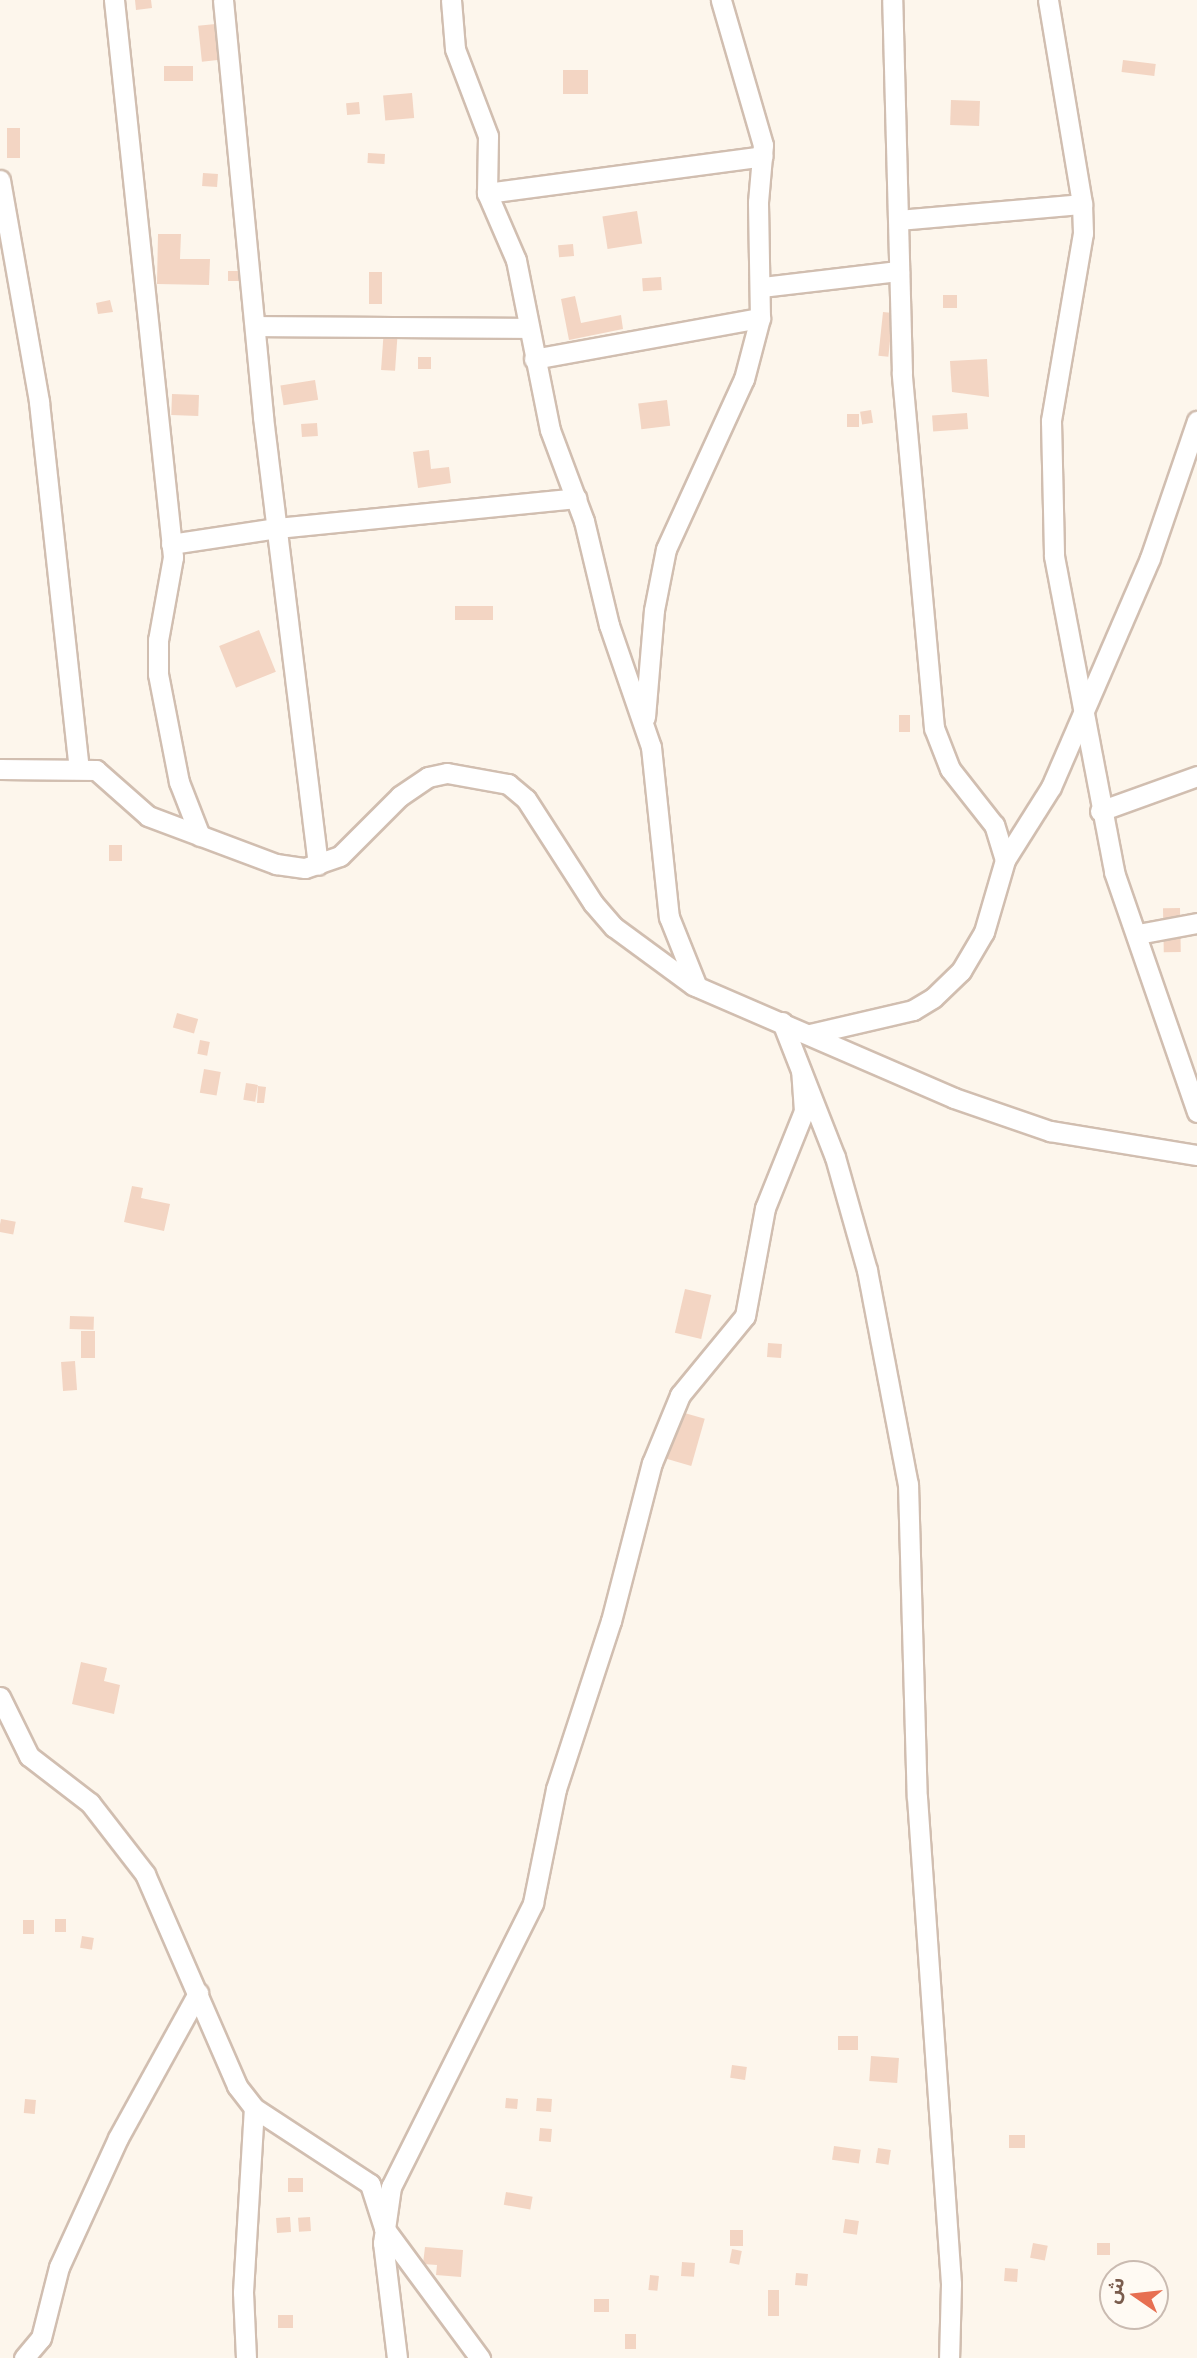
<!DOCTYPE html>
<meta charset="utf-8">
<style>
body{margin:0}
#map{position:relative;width:1197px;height:2358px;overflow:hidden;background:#fdf6ec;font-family:"DM Sans","Noto Sans Arabic",sans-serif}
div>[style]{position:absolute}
.building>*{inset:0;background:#f3d5c3;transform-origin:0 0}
.roads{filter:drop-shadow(2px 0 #d1beb0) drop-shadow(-2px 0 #d1beb0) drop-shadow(0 2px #d1beb0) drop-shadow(0 -2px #d1beb0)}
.street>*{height:19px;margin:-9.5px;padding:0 9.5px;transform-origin:9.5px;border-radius:9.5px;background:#fff}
span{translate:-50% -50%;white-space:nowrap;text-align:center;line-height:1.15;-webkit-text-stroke:6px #fffaf3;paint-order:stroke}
.north{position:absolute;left:1099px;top:2260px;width:70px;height:70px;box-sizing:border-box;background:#fffaf3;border:2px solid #cabbb1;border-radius:50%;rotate:284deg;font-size:19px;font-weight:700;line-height:28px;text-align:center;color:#7a5c4d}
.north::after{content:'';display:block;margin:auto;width:24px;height:32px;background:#e76f51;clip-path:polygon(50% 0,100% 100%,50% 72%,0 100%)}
</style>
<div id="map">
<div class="building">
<i style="clip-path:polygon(135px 0,151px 0,152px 8px,136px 10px)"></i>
<i style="left:225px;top:23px;width:36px;height:27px;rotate:84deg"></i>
<i style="left:1123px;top:60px;width:33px;height:12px;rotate:7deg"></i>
<i style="left:193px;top:66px;width:15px;height:29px;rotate:90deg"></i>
<i style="left:563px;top:70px;width:25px;height:24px"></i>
<i style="left:412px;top:93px;width:25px;height:29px;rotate:85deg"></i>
<i style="left:951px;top:100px;width:29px;height:25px;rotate:2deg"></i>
<i style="left:359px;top:102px;width:12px;height:13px;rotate:85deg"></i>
<i style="left:7px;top:128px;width:13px;height:30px"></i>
<i style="left:368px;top:153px;width:17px;height:10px;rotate:3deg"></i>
<i style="left:203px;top:173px;width:15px;height:13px;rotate:4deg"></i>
<i style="left:637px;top:211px;width:33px;height:35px;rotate:81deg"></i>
<i style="clip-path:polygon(158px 234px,181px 234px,180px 259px,210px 259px,209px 285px,157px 284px)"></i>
<i style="left:573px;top:244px;width:12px;height:15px;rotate:85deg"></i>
<i style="left:228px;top:271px;width:22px;height:10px"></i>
<i style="left:369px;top:272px;width:13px;height:32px"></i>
<i style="left:661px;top:277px;width:13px;height:19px;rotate:86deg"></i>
<i style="left:943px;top:295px;width:14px;height:13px"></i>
<i style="clip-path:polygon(575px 296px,581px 323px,621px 315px,623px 329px,569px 340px,561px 299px)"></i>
<i style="clip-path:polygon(110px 300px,113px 312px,98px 314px,96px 303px)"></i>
<i style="left:883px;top:312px;width:10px;height:44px;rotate:6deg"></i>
<i style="left:384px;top:328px;width:14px;height:42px;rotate:4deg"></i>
<i style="left:431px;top:357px;width:12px;height:13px;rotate:90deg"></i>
<i style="clip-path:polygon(987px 359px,989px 397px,952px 392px,950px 361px)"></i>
<i style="left:315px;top:380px;width:20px;height:35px;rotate:81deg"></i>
<i style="left:172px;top:394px;width:27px;height:21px;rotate:2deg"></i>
<i style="left:667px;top:400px;width:26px;height:29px;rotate:83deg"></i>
<i style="left:871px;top:410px;width:13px;height:11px;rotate:81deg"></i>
<i style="left:967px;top:413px;width:16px;height:35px;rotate:86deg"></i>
<i style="left:847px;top:414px;width:12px;height:13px"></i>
<i style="left:317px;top:423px;width:13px;height:16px;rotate:86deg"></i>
<i style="clip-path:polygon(429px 450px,431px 469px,449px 467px,451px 483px,418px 488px,413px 452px)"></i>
<i style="left:493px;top:606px;width:14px;height:38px;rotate:90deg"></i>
<i style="left:259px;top:630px;width:45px;height:43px;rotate:68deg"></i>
<i style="left:899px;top:715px;width:11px;height:17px"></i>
<i style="left:109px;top:845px;width:13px;height:16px"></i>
<i style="left:1180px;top:908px;width:44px;height:17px;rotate:89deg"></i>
<i style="left:177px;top:1013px;width:22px;height:15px;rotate:16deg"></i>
<i style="left:200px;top:1040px;width:10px;height:14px;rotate:11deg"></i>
<i style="left:204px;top:1069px;width:17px;height:24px;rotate:10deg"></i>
<i style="left:246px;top:1083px;width:12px;height:17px;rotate:9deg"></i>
<i style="clip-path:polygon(258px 1086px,266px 1087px,264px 1103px,257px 1103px)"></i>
<i style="clip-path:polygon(132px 1186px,143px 1188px,141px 1198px,170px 1204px,164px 1231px,124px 1222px)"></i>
<i style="left:1px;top:1219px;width:15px;height:13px;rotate:11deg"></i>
<i style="left:685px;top:1289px;width:27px;height:45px;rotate:13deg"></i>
<i style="left:70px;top:1316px;width:24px;height:13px;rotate:2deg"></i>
<i style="left:81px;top:1331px;width:14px;height:27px"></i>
<i style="left:768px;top:1343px;width:14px;height:14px;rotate:4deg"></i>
<i style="left:75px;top:1361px;width:29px;height:14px;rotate:86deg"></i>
<i style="left:674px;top:1410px;width:32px;height:49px;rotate:16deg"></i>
<i style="clip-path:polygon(81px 1662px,107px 1668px,104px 1681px,120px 1685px,114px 1714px,72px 1704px)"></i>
<i style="left:55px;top:1919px;width:11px;height:13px"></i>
<i style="left:23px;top:1920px;width:11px;height:14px"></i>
<i style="left:82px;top:1936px;width:12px;height:12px;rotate:9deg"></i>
<i style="left:838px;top:2036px;width:20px;height:14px"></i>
<i style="left:871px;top:2056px;width:28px;height:25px;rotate:4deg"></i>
<i style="left:732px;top:2065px;width:15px;height:13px;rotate:8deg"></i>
<i style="left:506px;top:2098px;width:12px;height:10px;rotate:5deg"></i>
<i style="left:537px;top:2098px;width:15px;height:13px;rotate:4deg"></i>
<i style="left:25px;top:2099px;width:11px;height:14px;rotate:5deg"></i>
<i style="left:540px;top:2128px;width:12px;height:13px;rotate:5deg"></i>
<i style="left:1009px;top:2135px;width:16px;height:13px"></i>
<i style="left:834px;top:2146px;width:27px;height:14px;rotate:8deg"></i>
<i style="left:878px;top:2148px;width:13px;height:15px;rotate:9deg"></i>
<i style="left:288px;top:2178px;width:15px;height:14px"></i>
<i style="left:506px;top:2192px;width:27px;height:13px;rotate:10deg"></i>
<i style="left:290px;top:2217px;width:15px;height:14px;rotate:86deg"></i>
<i style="left:310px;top:2217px;width:14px;height:12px;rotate:86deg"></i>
<i style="left:845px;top:2219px;width:14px;height:14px;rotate:8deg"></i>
<i style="left:730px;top:2230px;width:13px;height:16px"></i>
<i style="left:1033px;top:2243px;width:15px;height:15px;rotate:11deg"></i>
<i style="left:1097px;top:2243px;width:13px;height:12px"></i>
<i style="clip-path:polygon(425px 2247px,463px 2250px,461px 2277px,436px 2275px,437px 2265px,423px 2264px)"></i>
<i style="left:732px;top:2249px;width:10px;height:14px;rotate:11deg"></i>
<i style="left:682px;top:2262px;width:13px;height:14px;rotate:4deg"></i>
<i style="left:1005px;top:2268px;width:13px;height:13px;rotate:4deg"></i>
<i style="left:796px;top:2273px;width:12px;height:12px;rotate:5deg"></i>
<i style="left:650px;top:2275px;width:9px;height:15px;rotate:6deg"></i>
<i style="left:768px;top:2290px;width:11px;height:26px"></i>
<i style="left:609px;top:2299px;width:13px;height:15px;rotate:90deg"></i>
<i style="left:278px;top:2315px;width:15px;height:13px"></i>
<i style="left:625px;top:2334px;width:11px;height:15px"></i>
</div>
<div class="roads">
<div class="street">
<i style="left:114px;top:0;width:560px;rotate:83.95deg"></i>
<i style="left:173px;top:557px;width:84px;rotate:100.2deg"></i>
<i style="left:158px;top:640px;width:34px;rotate:90deg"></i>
<i style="left:158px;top:674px;width:110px;rotate:79deg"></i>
<i style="left:179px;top:782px;width:58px;rotate:68.7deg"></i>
<i style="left:223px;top:0;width:419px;rotate:84.5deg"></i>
<i style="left:263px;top:417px;width:451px;rotate:83deg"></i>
<i style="left:451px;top:0;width:49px;rotate:85.3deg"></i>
<i style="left:455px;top:49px;width:93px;rotate:69.2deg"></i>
<i style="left:488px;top:136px;width:57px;rotate:91deg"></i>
<i style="left:487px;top:193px;width:73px;rotate:66.6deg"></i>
<i style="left:516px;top:260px;width:173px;rotate:78.7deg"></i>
<i style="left:550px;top:430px;width:97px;rotate:69.5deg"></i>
<i style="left:584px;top:521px;width:107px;rotate:76.5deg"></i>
<i style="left:609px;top:625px;width:129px;rotate:71deg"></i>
<i style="left:651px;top:747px;width:171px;rotate:84deg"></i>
<i style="left:669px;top:917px;width:75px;rotate:68.2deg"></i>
<i style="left:1048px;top:0;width:207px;rotate:80.5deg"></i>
<i style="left:1082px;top:204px;width:29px;rotate:88deg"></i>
<i style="left:1083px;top:233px;width:191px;rotate:99.7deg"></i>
<i style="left:1051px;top:421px;width:135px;rotate:88.7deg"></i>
<i style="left:1054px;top:556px;width:322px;rotate:79.2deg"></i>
<i style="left:1114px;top:872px;width:254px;rotate:70.9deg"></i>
<i style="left:0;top:180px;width:225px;rotate:80deg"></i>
<i style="left:39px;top:402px;width:368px;rotate:83.8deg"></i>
<i style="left:487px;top:193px;width:278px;rotate:-7.6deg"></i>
<i style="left:899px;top:220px;width:184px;rotate:-5deg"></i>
<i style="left:762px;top:287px;width:138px;rotate:-6.7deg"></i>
<i style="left:256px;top:326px;width:273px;rotate:0.4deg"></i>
<i style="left:534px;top:359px;width:230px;rotate:-10.3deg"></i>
<i style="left:171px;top:544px;width:107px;rotate:-8.6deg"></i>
<i style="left:277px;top:528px;width:301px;rotate:-5.7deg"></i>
<i style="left:645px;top:717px;width:107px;rotate:-85.2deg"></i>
<i style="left:654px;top:610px;width:62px;rotate:-78.9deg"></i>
<i style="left:666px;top:549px;width:187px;rotate:-65.4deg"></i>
<i style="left:744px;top:379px;width:63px;rotate:-75.3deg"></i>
<i style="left:760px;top:318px;width:116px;rotate:-91deg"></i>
<i style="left:758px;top:202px;width:57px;rotate:-85deg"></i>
<i style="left:763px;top:145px;width:151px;rotate:-106.2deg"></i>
<i style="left:0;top:769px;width:96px;rotate:0.6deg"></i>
<i style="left:96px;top:770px;width:69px;rotate:41.5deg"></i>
<i style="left:148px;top:816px;width:137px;rotate:20.6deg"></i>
<i style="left:276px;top:864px;width:29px;rotate:8deg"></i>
<i style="left:305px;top:868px;width:37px;rotate:-19deg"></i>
<i style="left:340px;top:856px;width:85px;rotate:-45deg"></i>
<i style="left:400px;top:796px;width:34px;rotate:-34deg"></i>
<i style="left:428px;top:777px;width:19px;rotate:-12deg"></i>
<i style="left:447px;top:773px;width:62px;rotate:10.2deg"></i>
<i style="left:508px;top:784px;width:23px;rotate:40deg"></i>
<i style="left:526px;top:799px;width:124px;rotate:57.2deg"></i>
<i style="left:593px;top:903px;width:32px;rotate:49deg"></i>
<i style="left:614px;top:927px;width:98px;rotate:36.3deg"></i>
<i style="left:693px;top:985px;width:284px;rotate:23.4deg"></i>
<i style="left:954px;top:1098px;width:102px;rotate:19deg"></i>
<i style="left:1050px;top:1131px;width:149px;rotate:9.3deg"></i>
<i style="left:1100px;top:811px;width:103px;rotate:-19.8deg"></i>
<i style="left:1005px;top:860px;width:86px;rotate:-57.8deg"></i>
<i style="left:1051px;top:787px;width:249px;rotate:-66.6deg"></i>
<i style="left:1150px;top:558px;width:145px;rotate:-71.1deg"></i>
<i style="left:1138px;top:934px;width:60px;rotate:-10.6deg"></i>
<i style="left:782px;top:1022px;width:145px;rotate:68.6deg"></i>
<i style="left:835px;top:1157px;width:117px;rotate:74.2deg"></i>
<i style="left:867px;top:1270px;width:218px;rotate:79.2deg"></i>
<i style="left:908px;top:1484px;width:313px;rotate:88.4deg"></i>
<i style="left:917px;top:1797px;width:488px;rotate:86deg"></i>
<i style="left:951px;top:2284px;width:74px;rotate:91.5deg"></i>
<i style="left:810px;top:1034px;width:106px;rotate:-13.1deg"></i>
<i style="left:913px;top:1010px;width:23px;rotate:-31deg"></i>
<i style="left:933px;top:998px;width:39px;rotate:-44deg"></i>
<i style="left:961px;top:971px;width:45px;rotate:-59.5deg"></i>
<i style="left:984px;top:932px;width:75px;rotate:-73.7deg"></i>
<i style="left:1005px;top:860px;width:37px;rotate:-107deg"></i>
<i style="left:994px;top:825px;width:71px;rotate:-128.2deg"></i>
<i style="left:950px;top:769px;width:44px;rotate:-111.3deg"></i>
<i style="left:934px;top:728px;width:356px;rotate:-95.2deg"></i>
<i style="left:902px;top:373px;width:373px;rotate:-91.5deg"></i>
<i style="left:0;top:1697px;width:66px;rotate:63.8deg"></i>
<i style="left:29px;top:1756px;width:77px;rotate:37.6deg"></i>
<i style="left:90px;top:1803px;width:90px;rotate:52.2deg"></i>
<i style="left:145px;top:1874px;width:231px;rotate:66.5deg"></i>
<i style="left:237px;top:2086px;width:28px;rotate:52deg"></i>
<i style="left:254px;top:2108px;width:139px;rotate:33.2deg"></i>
<i style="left:370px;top:2184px;width:46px;rotate:72.3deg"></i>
<i style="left:384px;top:2228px;width:162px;rotate:53.6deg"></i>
<i style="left:24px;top:2358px;width:26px;rotate:-50deg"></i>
<i style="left:41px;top:2338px;width:73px;rotate:-75.8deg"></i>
<i style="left:59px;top:2267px;width:142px;rotate:-65.4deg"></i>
<i style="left:118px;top:2138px;width:166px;rotate:-61.1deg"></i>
<i style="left:246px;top:2358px;width:66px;rotate:-92.6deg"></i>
<i style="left:243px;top:2292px;width:184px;rotate:-86.6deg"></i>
<i style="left:397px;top:2358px;width:116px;rotate:-96.9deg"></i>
<i style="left:383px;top:2243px;width:57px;rotate:-81.9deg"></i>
<i style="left:391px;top:2187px;width:318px;rotate:-63.4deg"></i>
<i style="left:533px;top:1903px;width:116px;rotate:-78.6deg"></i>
<i style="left:556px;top:1789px;width:177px;rotate:-71.9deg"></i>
<i style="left:611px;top:1621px;width:163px;rotate:-75.5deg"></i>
<i style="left:652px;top:1463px;width:74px;rotate:-67.6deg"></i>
<i style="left:680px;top:1395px;width:102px;rotate:-50.6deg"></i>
<i style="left:745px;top:1316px;width:110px;rotate:-79.5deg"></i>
<i style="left:765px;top:1208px;width:105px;rotate:-68.1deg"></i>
<i style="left:804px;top:1111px;width:39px;rotate:-94deg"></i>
</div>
</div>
<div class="north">ش</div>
</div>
